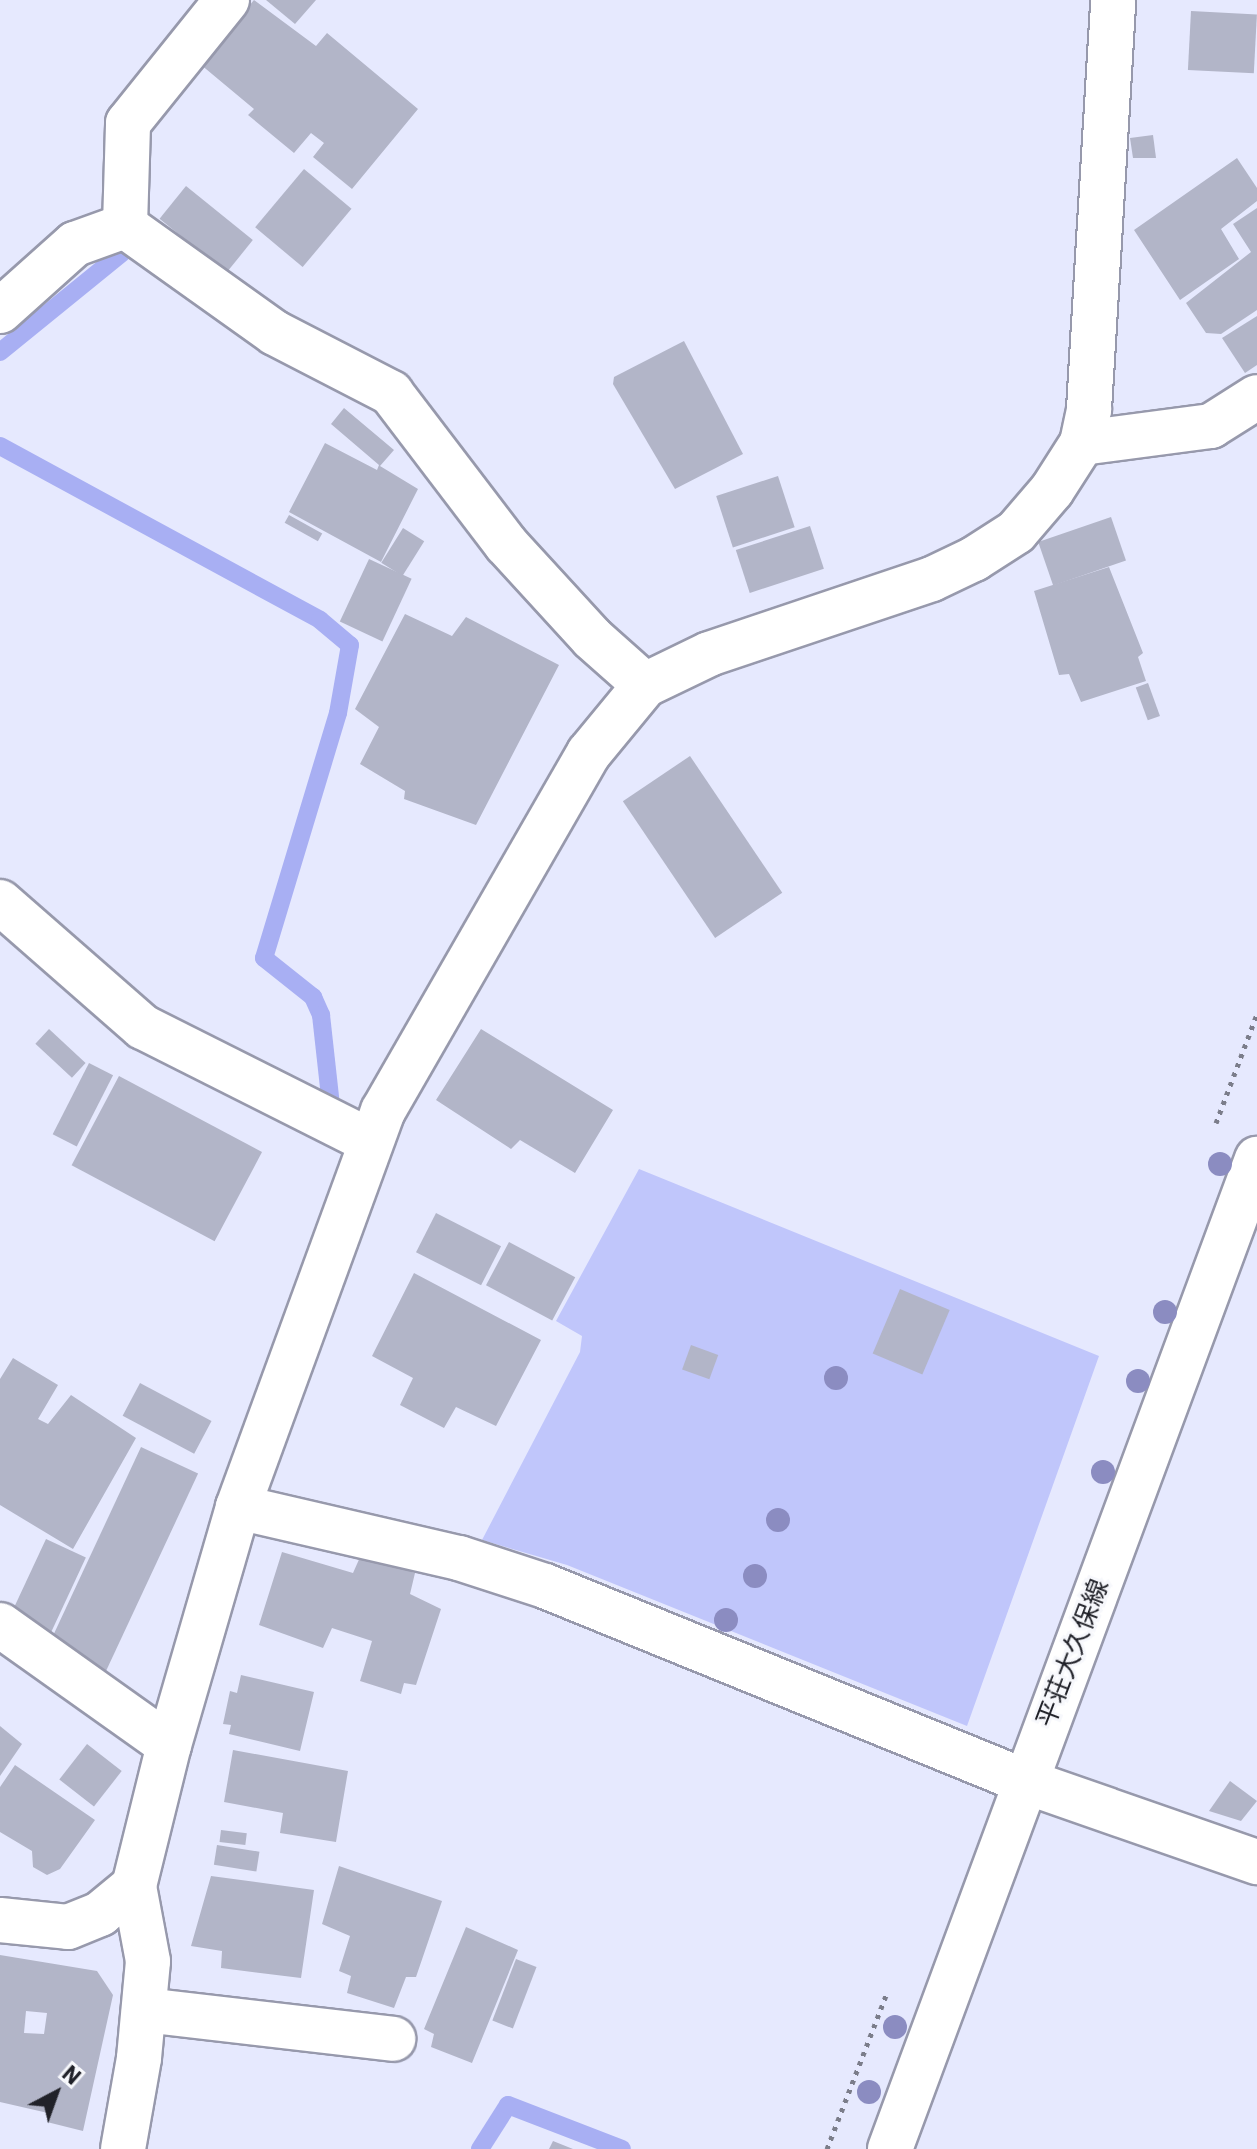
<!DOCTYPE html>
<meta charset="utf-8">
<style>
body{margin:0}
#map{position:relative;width:1257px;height:2149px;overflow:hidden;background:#e6e9fe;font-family:"IBM Plex Sans","Noto Sans JP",sans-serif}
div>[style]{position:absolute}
.green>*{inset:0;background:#c0c6fb}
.stream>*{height:18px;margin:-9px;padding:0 9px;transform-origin:9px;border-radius:9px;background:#a8aff3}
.building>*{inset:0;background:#b2b5c8;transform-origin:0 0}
.path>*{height:5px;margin-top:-2.5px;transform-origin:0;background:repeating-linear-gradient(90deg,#7b7d8a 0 4px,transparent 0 10px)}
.roads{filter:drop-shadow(2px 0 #9799ac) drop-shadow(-2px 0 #9799ac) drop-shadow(0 2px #9799ac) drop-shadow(0 -2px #9799ac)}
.minor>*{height:44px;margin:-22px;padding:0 22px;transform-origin:22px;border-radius:22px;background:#fff}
.major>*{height:44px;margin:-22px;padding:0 22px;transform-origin:22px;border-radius:22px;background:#fff}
.trees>*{width:24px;height:24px;margin:-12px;border-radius:50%;background:#8b8cc1}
span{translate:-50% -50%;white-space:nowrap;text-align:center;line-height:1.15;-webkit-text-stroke:6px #f7f8fc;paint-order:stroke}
.street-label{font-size:26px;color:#212229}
.north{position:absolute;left:16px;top:2053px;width:80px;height:80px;-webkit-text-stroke:6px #f7f8fc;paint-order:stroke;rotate:41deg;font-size:22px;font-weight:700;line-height:32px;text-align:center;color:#212229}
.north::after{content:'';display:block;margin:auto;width:28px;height:36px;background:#212229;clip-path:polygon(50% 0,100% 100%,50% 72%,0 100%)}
</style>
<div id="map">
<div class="green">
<i style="clip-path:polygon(639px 1169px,1099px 1356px,967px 1726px,567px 1565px,482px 1540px,580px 1352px,582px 1336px,556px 1321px)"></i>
</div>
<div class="stream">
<i style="left:0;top:352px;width:157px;rotate:-39.1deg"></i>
<i style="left:0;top:446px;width:364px;rotate:28.5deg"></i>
<i style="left:320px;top:620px;width:39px;rotate:40deg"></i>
<i style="left:350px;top:645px;width:69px;rotate:100deg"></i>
<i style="left:338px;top:713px;width:256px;rotate:106.8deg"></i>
<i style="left:264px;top:958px;width:63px;rotate:38.5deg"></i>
<i style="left:313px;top:997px;width:20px;rotate:66deg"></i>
<i style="left:321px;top:1015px;width:92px;rotate:83.7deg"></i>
<i style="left:480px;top:2149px;width:52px;rotate:-57.5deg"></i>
<i style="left:508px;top:2105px;width:122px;rotate:21.1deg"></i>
</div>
<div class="building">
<i style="clip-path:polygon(254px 0,316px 46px,327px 33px,418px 109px,352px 189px,313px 157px,324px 143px,311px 133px,294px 153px,248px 115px,254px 109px,200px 64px)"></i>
<i style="clip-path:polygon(266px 0,316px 0,295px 24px)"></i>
<i style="left:1191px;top:11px;width:66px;height:59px;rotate:3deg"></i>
<i style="clip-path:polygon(1153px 135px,1156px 158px,1133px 158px,1130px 138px)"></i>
<i style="clip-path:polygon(1237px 158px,1257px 188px,1257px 201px,1221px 229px,1239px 259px,1180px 300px,1134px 230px)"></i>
<i style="left:304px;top:169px;width:62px;height:76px;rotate:40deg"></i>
<i style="left:186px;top:186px;width:86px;height:42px;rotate:39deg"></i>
<i style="clip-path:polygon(1257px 208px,1257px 310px,1221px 334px,1206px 333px,1186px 303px,1251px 252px,1233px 224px)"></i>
<i style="clip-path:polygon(1257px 316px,1257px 365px,1245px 373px,1222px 338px)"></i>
<i style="clip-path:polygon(684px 341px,743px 454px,675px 489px,613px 384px,614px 377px)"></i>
<i style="clip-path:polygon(344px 408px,394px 450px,380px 466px,418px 489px,381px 562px,289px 512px,325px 443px,377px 470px,379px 465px,331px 424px)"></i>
<i style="left:778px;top:476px;width:54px;height:65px;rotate:72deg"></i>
<i style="left:289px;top:515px;width:38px;height:9px;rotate:29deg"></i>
<i style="left:1111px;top:517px;width:46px;height:77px;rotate:71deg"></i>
<i style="left:810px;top:526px;width:45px;height:78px;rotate:72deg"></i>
<i style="left:403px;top:528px;width:25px;height:41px;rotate:32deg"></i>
<i style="left:369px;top:559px;width:47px;height:69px;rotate:25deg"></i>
<i style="clip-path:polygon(1109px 567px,1143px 653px,1138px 657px,1146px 681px,1081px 702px,1069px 674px,1059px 675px,1034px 591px)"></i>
<i style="clip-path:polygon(405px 614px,452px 636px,466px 617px,559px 665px,476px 825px,404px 799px,405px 791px,360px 764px,379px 727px,355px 709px)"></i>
<i style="left:1148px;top:683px;width:35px;height:13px;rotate:70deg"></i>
<i style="left:690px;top:756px;width:165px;height:81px;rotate:56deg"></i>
<i style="left:49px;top:1029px;width:50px;height:20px;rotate:43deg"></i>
<i style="clip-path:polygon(481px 1029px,613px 1110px,575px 1173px,520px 1140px,511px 1149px,436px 1100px)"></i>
<i style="left:89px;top:1063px;width:27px;height:80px;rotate:27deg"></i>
<i style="left:119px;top:1076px;width:162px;height:101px;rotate:28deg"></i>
<i style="left:436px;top:1213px;width:73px;height:44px;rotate:27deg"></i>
<i style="left:509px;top:1242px;width:75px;height:49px;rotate:28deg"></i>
<i style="clip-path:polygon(414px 1273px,541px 1340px,496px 1426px,456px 1407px,444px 1428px,400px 1405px,413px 1378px,372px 1356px)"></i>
<i style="left:900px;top:1289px;width:54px;height:70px;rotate:23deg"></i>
<i style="left:691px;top:1345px;width:29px;height:26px;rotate:20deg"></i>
<i style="clip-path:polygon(13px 1358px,58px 1385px,38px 1419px,48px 1424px,71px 1395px,136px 1438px,73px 1549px,0 1505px,0 1379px)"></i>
<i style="left:140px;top:1383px;width:81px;height:37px;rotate:28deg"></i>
<i style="left:141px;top:1447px;width:63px;height:222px;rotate:25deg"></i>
<i style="left:46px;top:1539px;width:44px;height:93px;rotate:25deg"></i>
<i style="clip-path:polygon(282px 1552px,353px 1573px,361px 1555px,415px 1573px,410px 1594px,441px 1609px,416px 1685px,404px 1683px,401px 1694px,360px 1681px,372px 1641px,332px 1628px,323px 1648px,259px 1625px)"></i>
<i style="clip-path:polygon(241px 1675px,314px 1692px,300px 1751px,229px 1734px,231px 1725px,223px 1724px,230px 1691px,237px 1693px)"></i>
<i style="clip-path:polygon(0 1726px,22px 1744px,0 1776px)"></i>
<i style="left:87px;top:1744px;width:44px;height:45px;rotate:38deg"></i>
<i style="clip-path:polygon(233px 1750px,348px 1771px,336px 1842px,280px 1833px,283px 1813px,224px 1802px)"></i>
<i style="clip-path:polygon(15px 1765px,95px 1820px,60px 1869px,47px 1875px,33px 1867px,32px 1851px,0 1832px,0 1787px)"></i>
<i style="clip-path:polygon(1230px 1781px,1257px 1801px,1241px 1821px,1209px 1811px)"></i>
<i style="left:221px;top:1830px;width:26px;height:12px;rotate:7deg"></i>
<i style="left:217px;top:1845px;width:43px;height:20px;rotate:9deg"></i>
<i style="clip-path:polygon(339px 1866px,442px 1901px,416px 1977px,406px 1977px,394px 2008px,347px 1993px,351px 1976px,339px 1971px,350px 1936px,322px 1924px)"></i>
<i style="clip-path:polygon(211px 1876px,314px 1890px,301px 1978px,221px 1968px,222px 1951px,191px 1946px)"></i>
<i style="clip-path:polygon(466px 1927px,518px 1950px,472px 2063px,431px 2047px,434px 2034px,424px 2029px)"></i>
<i style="clip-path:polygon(evenodd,0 1955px,97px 1971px,113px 1995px,83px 2131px,47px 2122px,48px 2113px,0 2102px,0 1955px,26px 2011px,47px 2013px,44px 2034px,24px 2033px,26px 2011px)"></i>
<i style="left:516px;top:1959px;width:22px;height:66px;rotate:21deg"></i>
<i style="clip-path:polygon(553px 2141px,573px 2149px,549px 2149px)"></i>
</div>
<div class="path">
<i style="left:1216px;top:1123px;width:116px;rotate:-69.4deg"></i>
<i style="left:827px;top:2149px;width:167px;rotate:-69deg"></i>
</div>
<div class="roads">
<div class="minor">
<i style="left:125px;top:226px;width:184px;rotate:35.5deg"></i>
<i style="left:275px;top:333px;width:131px;rotate:27.3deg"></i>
<i style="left:391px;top:393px;width:190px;rotate:52.7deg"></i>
<i style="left:506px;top:544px;width:127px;rotate:47.5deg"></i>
<i style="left:592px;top:638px;width:71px;rotate:41.6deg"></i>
<i style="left:0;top:311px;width:101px;rotate:-41.8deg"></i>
<i style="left:75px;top:244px;width:53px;rotate:-19.8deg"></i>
<i style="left:125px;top:226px;width:103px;rotate:-88.3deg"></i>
<i style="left:128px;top:123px;width:158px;rotate:-51.2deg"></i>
<i style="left:1082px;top:443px;width:130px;rotate:-7.5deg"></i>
<i style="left:1211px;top:426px;width:54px;rotate:-32.2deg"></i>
<i style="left:0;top:902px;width:190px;rotate:41.2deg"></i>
<i style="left:143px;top:1027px;width:254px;rotate:26.7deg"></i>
<i style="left:238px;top:1507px;width:227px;rotate:13deg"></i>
<i style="left:459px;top:1558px;width:90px;rotate:18deg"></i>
<i style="left:545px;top:1586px;width:517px;rotate:22.15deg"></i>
<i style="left:1024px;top:1781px;width:247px;rotate:19.2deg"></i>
<i style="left:0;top:1625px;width:207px;rotate:35.4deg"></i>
<i style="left:0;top:1920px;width:68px;rotate:5.9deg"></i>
<i style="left:68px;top:1927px;width:35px;rotate:-22deg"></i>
<i style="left:100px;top:1914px;width:44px;rotate:-39.5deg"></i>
<i style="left:144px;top:2010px;width:251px;rotate:6.6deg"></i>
<i style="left:123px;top:2149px;width:92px;rotate:-80deg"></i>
<i style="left:139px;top:2058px;width:97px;rotate:-84.7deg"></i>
<i style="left:148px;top:1961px;width:76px;rotate:-100.6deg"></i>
<i style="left:134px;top:1886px;width:145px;rotate:-76.1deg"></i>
<i style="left:169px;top:1745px;width:248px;rotate:-73.8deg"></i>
<i style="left:238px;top:1507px;width:422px;rotate:-69.9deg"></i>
<i style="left:383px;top:1111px;width:413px;rotate:-60.1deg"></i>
<i style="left:589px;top:753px;width:88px;rotate:-50.5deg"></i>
<i style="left:645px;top:685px;width:71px;rotate:-25.8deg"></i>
<i style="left:709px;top:654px;width:235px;rotate:-18.6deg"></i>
<i style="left:932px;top:579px;width:47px;rotate:-25.5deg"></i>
<i style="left:974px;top:559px;width:50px;rotate:-32.7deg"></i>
<i style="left:1016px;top:532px;width:55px;rotate:-49.4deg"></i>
<i style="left:1052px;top:490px;width:56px;rotate:-57.4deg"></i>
<i style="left:1082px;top:443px;width:35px;rotate:-78deg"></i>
<i style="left:1089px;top:409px;width:410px;rotate:-86.6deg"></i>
</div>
<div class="major">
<i style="left:890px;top:2149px;width:1056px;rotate:-69.66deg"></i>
</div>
</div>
<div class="trees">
<i style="left:1220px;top:1164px"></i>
<i style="left:1165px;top:1312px"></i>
<i style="left:836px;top:1378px"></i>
<i style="left:1138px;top:1381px"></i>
<i style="left:1103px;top:1472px"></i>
<i style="left:778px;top:1520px"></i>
<i style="left:755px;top:1576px"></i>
<i style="left:726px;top:1620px"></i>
<i style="left:895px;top:2027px"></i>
<i style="left:869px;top:2092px"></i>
</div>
<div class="street-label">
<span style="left:1072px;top:1653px;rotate:-69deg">平荘大久保線</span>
</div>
<div class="north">N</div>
</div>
